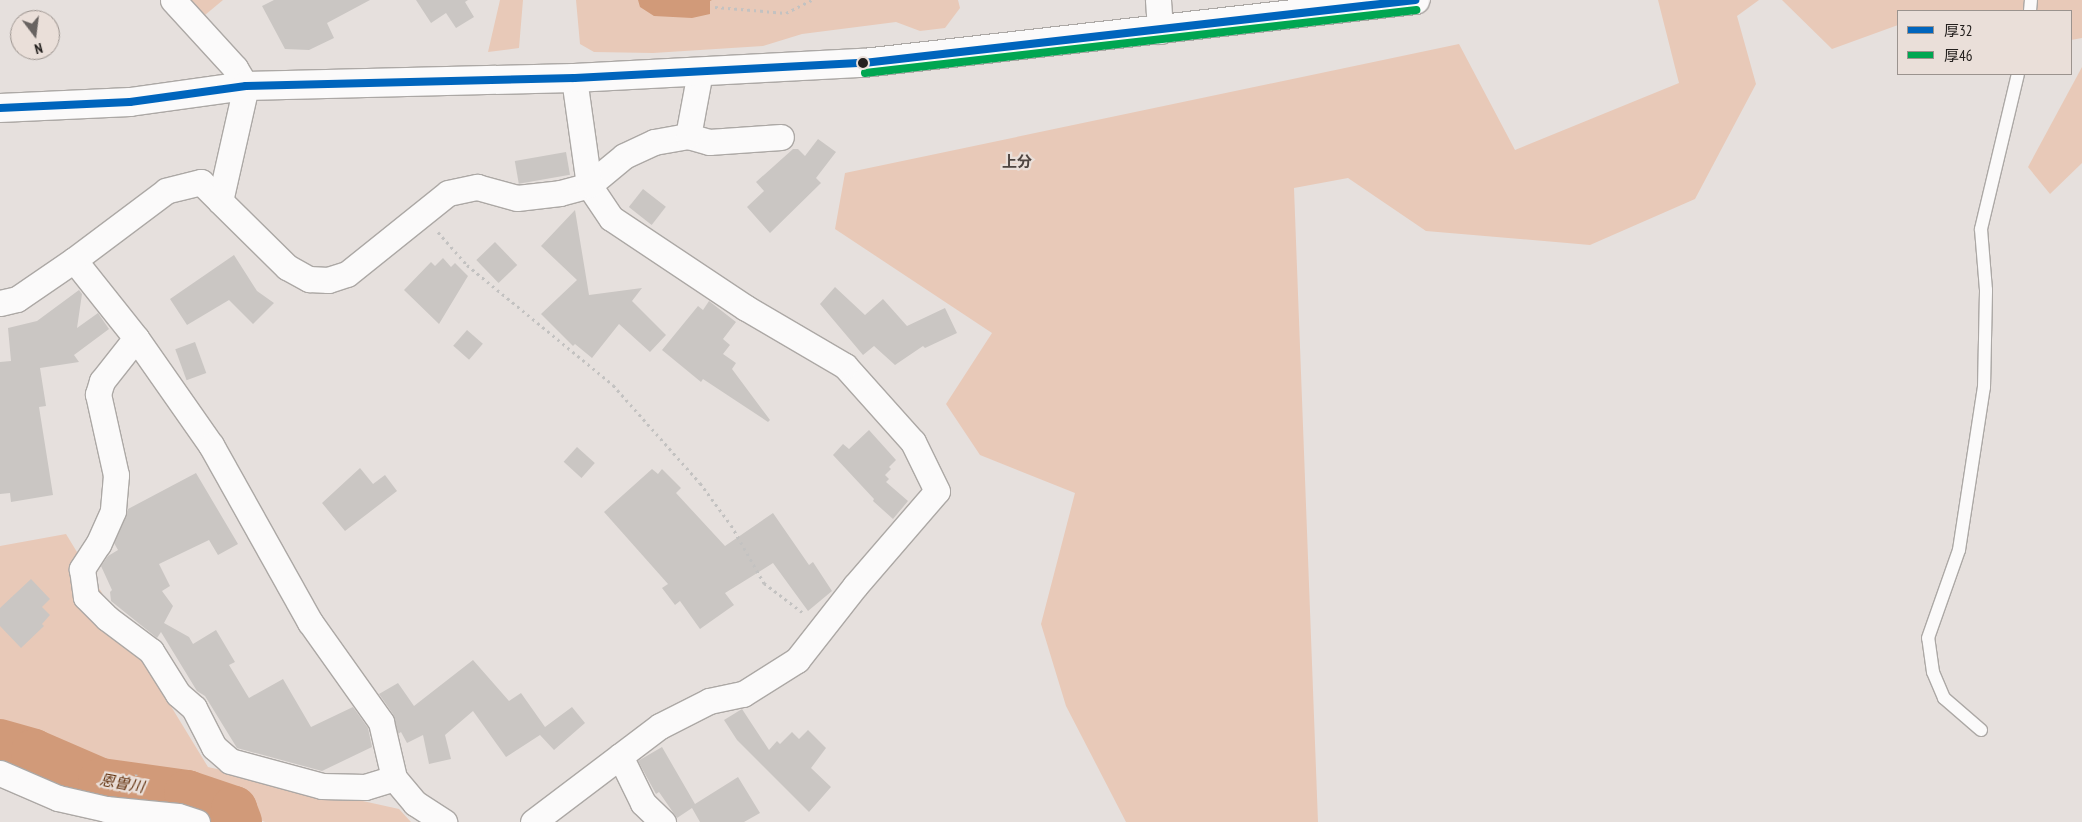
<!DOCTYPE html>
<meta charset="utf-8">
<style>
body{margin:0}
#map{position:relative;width:2082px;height:822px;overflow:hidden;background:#e6e0dd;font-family:"PT Sans Narrow","Noto Sans JP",sans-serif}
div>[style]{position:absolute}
.green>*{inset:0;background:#e8c9b8}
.water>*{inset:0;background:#d19a79}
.river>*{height:46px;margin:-23px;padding:0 23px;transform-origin:23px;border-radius:23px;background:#d19a79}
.building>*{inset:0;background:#cac6c3;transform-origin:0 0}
.path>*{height:3px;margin-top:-1.5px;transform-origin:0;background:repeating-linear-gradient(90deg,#c3c2c1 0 2.5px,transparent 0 6.5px)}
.roads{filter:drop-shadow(1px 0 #aca8a5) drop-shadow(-1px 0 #aca8a5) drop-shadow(0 1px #aca8a5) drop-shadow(0 -1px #aca8a5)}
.lane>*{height:12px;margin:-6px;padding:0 6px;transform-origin:6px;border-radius:6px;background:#fbfafa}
.street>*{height:25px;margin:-12.5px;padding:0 12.5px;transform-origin:12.5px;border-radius:12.5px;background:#fbfafa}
.secondary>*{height:28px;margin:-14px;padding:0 14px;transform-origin:14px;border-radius:14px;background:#fbfafa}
.bus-1>*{height:8px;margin:-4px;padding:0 4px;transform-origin:4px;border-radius:4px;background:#0065bd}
.bus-2>*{height:8px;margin:-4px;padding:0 4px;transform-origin:4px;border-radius:4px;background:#00a651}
.dots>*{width:14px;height:14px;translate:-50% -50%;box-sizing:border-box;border:2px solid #eadfd9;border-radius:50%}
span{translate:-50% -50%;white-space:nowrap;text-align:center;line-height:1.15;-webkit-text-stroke:4.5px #eadfd9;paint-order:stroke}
.neighbourhood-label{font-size:15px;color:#4e4541;font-weight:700}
.water-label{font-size:15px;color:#602e0a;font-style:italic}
.legend{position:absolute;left:1897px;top:10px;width:175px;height:65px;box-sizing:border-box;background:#eadfd9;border:1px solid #9b938e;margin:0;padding:6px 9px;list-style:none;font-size:15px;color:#24201e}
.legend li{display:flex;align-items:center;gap:10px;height:25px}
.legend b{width:25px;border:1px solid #9b938e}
.north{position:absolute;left:10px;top:10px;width:50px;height:50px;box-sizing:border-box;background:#eadfd9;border:1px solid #9b938e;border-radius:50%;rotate:165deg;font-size:14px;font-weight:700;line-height:20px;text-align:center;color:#24201e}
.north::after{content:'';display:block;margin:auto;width:18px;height:22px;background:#686361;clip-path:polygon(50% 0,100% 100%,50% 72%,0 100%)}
</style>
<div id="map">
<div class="green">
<i style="clip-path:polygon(188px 0,223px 0,205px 15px)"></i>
<i style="clip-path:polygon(500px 0,523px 0,519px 48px,488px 52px)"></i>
<i style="clip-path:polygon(576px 0,958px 0,960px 8px,945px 28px,920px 31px,896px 22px,802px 34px,763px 46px,653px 53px,594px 52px,580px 44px)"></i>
<i style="clip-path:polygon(1658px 0,1759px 0,1737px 16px,1756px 84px,1695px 199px,1590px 245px,1426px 231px,1348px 178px,1294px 188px,1318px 822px,1126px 822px,1066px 706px,1041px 624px,1075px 493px,980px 455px,946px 404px,992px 333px,835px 229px,845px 173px,1459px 44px,1515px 150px,1679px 83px)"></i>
<i style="clip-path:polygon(1782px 0,2082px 0,2082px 38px,2071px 40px,2071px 11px,1898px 11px,1898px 25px,1832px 49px)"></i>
<i style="clip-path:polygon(2082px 67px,2082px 163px,2050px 194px,2028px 167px)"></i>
<i style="clip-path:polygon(66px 534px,208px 767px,399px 809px,411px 822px,265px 822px,66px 743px,0 723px,0 546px)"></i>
</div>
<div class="water">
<i style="clip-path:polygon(638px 0,712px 0,710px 1px,710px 14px,692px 18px,654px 16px,640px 7px)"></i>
</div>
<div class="river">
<i style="left:0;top:742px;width:35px;rotate:16deg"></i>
<i style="left:34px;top:752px;width:73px;rotate:23.4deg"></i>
<i style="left:101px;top:781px;width:87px;rotate:7.9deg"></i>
<i style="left:187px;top:793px;width:50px;rotate:18.8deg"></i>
<i style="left:234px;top:809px;width:14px;rotate:69deg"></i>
</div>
<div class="building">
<i style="clip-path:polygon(274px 0,370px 0,327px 23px,334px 38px,309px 50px,285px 49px,262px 6px)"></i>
<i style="clip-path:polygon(416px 0,468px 0,465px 2px,474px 17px,456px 28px,446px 13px,431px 23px)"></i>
<i style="clip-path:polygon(818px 139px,836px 152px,816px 178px,821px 183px,770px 233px,747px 207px,764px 191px,756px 182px,793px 149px,798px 149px,805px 156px)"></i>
<i style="left:566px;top:152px;width:23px;height:52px;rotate:80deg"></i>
<i style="left:643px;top:189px;width:29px;height:23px;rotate:38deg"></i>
<i style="clip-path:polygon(575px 210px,589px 295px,642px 288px,632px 301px,666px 335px,650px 352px,619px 324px,592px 358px,575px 344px,573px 346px,541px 314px,577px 280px,541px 246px)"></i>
<i style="left:495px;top:242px;width:32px;height:26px;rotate:46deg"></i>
<i style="clip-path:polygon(234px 255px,257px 291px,274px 303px,253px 324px,229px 300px,187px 325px,170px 299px)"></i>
<i style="clip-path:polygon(443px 258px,451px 267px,455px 263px,468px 276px,439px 324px,404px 290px,431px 262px,435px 266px)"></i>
<i style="clip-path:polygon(835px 287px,865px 315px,883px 299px,907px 326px,945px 308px,957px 333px,925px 348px,923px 346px,895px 365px,874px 346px,863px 355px,820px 304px)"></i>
<i style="clip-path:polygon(79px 290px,82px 294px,77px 328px,98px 313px,109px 329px,74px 355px,79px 362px,40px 368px,46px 406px,39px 407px,53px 495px,11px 502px,10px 493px,0 494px,0 362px,11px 361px,8px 328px,37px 321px)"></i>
<i style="clip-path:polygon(709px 301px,736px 322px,723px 339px,730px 345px,723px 354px,736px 363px,732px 369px,770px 420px,768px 422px,703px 379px,701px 382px,662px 350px,698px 306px,703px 310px)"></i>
<i style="left:467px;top:330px;width:21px;height:21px;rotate:41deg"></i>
<i style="left:195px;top:342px;width:33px;height:21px;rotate:70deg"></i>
<i style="clip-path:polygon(869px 430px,896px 460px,889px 467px,891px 469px,885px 475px,889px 479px,886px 482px,908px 501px,893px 519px,873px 501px,874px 499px,833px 455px,843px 444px,849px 449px)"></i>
<i style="left:577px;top:447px;width:24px;height:20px;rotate:42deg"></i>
<i style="clip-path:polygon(360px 468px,373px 484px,385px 475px,397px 491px,345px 531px,322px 503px)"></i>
<i style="clip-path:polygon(652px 469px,658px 474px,662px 469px,681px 488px,676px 493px,725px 546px,773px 513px,809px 565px,813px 562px,832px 591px,808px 611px,773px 563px,725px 593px,734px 605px,700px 629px,680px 601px,675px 605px,662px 588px,668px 584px,604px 512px)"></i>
<i style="clip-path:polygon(196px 473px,238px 544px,218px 555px,209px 540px,159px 564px,170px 586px,162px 591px,173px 606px,164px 623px,189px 637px,193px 644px,216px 630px,235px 662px,229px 665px,249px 698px,283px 679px,311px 727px,353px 707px,368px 728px,372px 747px,322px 771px,237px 748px,205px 696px,197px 691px,161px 632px,157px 638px,111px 601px,110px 592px,112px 590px,101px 566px,108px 556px,118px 550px,114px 543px,128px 509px)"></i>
<i style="clip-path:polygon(31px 579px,50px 599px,42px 607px,50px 615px,42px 624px,44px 626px,21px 648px,0 626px,0 608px)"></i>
<i style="clip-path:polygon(473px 660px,509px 701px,521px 693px,545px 727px,572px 707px,585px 723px,554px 750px,540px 735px,506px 757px,473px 711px,445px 735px,451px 759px,429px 764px,423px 735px,407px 743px,401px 732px,398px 734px,393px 714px,379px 694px,398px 683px,414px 706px)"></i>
<i style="clip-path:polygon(742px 709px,769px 750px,777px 741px,780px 744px,792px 732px,799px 739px,808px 730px,826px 748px,811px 768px,831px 787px,809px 812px,737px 740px,724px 720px)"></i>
<i style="clip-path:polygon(662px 747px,695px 804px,738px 777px,760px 813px,744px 822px,700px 822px,692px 808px,677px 818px,659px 792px,656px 794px,638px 761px)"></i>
</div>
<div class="path">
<i style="left:715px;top:7px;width:71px;rotate:4.8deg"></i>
<i style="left:786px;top:13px;width:29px;rotate:-27deg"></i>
<i style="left:438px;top:232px;width:44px;rotate:48.7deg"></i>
<i style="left:467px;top:265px;width:189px;rotate:39.4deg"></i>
<i style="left:613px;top:385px;width:131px;rotate:48.4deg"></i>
<i style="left:700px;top:483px;width:52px;rotate:53.6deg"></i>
<i style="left:731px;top:525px;width:67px;rotate:60.4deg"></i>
<i style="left:764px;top:583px;width:48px;rotate:37.3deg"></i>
<i style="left:135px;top:788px;width:14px;rotate:-86deg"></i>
</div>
<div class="roads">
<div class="lane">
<i style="left:2030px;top:11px;width:11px;rotate:-85deg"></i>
<i style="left:1981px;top:730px;width:49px;rotate:-139.1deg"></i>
<i style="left:1944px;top:698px;width:28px;rotate:-113deg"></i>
<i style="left:1933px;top:672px;width:34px;rotate:-98deg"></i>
<i style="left:1928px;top:638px;width:93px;rotate:-70.6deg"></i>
<i style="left:1959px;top:550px;width:165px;rotate:-81.3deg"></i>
<i style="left:1984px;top:387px;width:97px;rotate:-88.8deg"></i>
<i style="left:1986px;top:290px;width:61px;rotate:-94.7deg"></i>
<i style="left:1981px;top:229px;width:159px;rotate:-76.6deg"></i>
</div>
<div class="street">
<i style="left:173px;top:0;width:92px;rotate:47.6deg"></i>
<i style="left:235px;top:68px;width:21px;rotate:59deg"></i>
<i style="left:246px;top:86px;width:118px;rotate:102.7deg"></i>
<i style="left:220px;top:201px;width:27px;rotate:-135deg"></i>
<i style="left:201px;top:182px;width:36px;rotate:166deg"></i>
<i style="left:166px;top:191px;width:115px;rotate:143.1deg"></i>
<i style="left:74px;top:260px;width:100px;rotate:51.5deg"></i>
<i style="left:136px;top:338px;width:131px;rotate:55deg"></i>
<i style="left:211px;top:445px;width:203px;rotate:60.8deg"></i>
<i style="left:310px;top:622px;width:123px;rotate:54.6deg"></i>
<i style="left:381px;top:722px;width:57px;rotate:76.9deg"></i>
<i style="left:394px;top:778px;width:33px;rotate:50deg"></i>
<i style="left:415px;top:803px;width:35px;rotate:33deg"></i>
<i style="left:1158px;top:0;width:31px;rotate:86deg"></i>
<i style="left:688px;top:136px;width:22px;rotate:16deg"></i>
<i style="left:709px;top:142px;width:72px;rotate:-4deg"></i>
<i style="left:220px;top:201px;width:94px;rotate:44.6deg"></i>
<i style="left:287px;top:267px;width:25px;rotate:29deg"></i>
<i style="left:309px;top:279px;width:19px;rotate:3deg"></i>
<i style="left:328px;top:280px;width:20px;rotate:-18deg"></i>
<i style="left:347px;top:274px;width:129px;rotate:-38.7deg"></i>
<i style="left:448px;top:193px;width:30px;rotate:-12deg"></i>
<i style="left:477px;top:187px;width:41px;rotate:15.4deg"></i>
<i style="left:517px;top:198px;width:43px;rotate:-6.6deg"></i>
<i style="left:560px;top:193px;width:30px;rotate:-15deg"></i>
<i style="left:589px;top:185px;width:45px;rotate:-39.6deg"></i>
<i style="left:624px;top:156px;width:33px;rotate:-25deg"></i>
<i style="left:654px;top:142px;width:35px;rotate:-10deg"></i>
<i style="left:688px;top:136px;width:65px;rotate:-79.4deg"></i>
<i style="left:0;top:303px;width:17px;rotate:-13deg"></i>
<i style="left:17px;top:299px;width:69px;rotate:-34.4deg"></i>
<i style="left:136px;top:338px;width:55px;rotate:128.3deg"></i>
<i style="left:102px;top:381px;width:14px;rotate:107deg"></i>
<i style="left:98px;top:394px;width:83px;rotate:77.5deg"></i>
<i style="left:116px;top:475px;width:36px;rotate:95deg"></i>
<i style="left:113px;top:511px;width:36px;rotate:114deg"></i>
<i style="left:98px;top:544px;width:30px;rotate:123deg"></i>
<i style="left:82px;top:569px;width:28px;rotate:82deg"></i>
<i style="left:86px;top:597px;width:30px;rotate:45deg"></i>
<i style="left:107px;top:618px;width:55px;rotate:36.9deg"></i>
<i style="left:151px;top:651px;width:51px;rotate:57.9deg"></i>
<i style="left:178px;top:694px;width:21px;rotate:41deg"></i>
<i style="left:194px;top:708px;width:44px;rotate:62.9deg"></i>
<i style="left:214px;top:747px;width:21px;rotate:41deg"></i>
<i style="left:230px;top:761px;width:95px;rotate:15.2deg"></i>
<i style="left:322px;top:786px;width:43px;rotate:1.3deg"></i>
<i style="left:365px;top:787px;width:30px;rotate:-17deg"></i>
<i style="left:620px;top:756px;width:52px;rotate:63.9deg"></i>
<i style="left:643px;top:803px;width:28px;rotate:44deg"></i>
<i style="left:0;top:773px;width:63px;rotate:23.3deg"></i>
<i style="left:58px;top:798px;width:49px;rotate:12.9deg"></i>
<i style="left:106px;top:809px;width:72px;rotate:5.6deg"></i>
<i style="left:178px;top:816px;width:20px;rotate:18deg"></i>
<i style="left:533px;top:822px;width:159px;rotate:-37.1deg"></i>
<i style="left:660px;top:726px;width:55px;rotate:-27deg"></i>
<i style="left:709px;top:701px;width:35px;rotate:-12deg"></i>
<i style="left:743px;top:694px;width:64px;rotate:-32.2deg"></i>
<i style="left:797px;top:660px;width:94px;rotate:-51.9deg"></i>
<i style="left:855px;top:586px;width:125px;rotate:-49.2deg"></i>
<i style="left:937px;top:491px;width:55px;rotate:-116.1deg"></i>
<i style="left:913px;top:442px;width:102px;rotate:-131.8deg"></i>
<i style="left:845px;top:366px;width:115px;rotate:-149.6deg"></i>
<i style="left:746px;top:308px;width:162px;rotate:-146.3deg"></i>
<i style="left:611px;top:218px;width:40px;rotate:-124deg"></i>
<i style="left:589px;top:185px;width:108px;rotate:-98deg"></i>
</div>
<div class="secondary">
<i style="left:0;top:108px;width:130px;rotate:-2.6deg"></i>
<i style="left:130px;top:102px;width:117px;rotate:-7.9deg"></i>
<i style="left:246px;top:86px;width:328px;rotate:-1.4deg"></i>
<i style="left:574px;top:78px;width:290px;rotate:-3deg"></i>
<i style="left:864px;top:63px;width:555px;rotate:-6.52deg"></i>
</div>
</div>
<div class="bus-1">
<i style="left:0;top:108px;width:130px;rotate:-2.6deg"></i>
<i style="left:130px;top:102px;width:117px;rotate:-7.9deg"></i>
<i style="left:246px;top:86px;width:328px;rotate:-1.4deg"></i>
<i style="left:574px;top:78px;width:290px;rotate:-3deg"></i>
<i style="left:864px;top:63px;width:555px;rotate:-6.52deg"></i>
</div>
<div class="bus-2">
<i style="left:865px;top:73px;width:555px;rotate:-6.52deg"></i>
</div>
<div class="dots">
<i style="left:863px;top:63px;background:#24201e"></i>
</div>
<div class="neighbourhood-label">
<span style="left:1017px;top:162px">上分</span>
</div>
<div class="water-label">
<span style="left:122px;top:783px;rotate:10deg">恩曽川</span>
</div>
<ul class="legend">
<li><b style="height:6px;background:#0065bd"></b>厚32</li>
<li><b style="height:6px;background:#00a651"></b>厚46</li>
</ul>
<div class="north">N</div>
</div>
